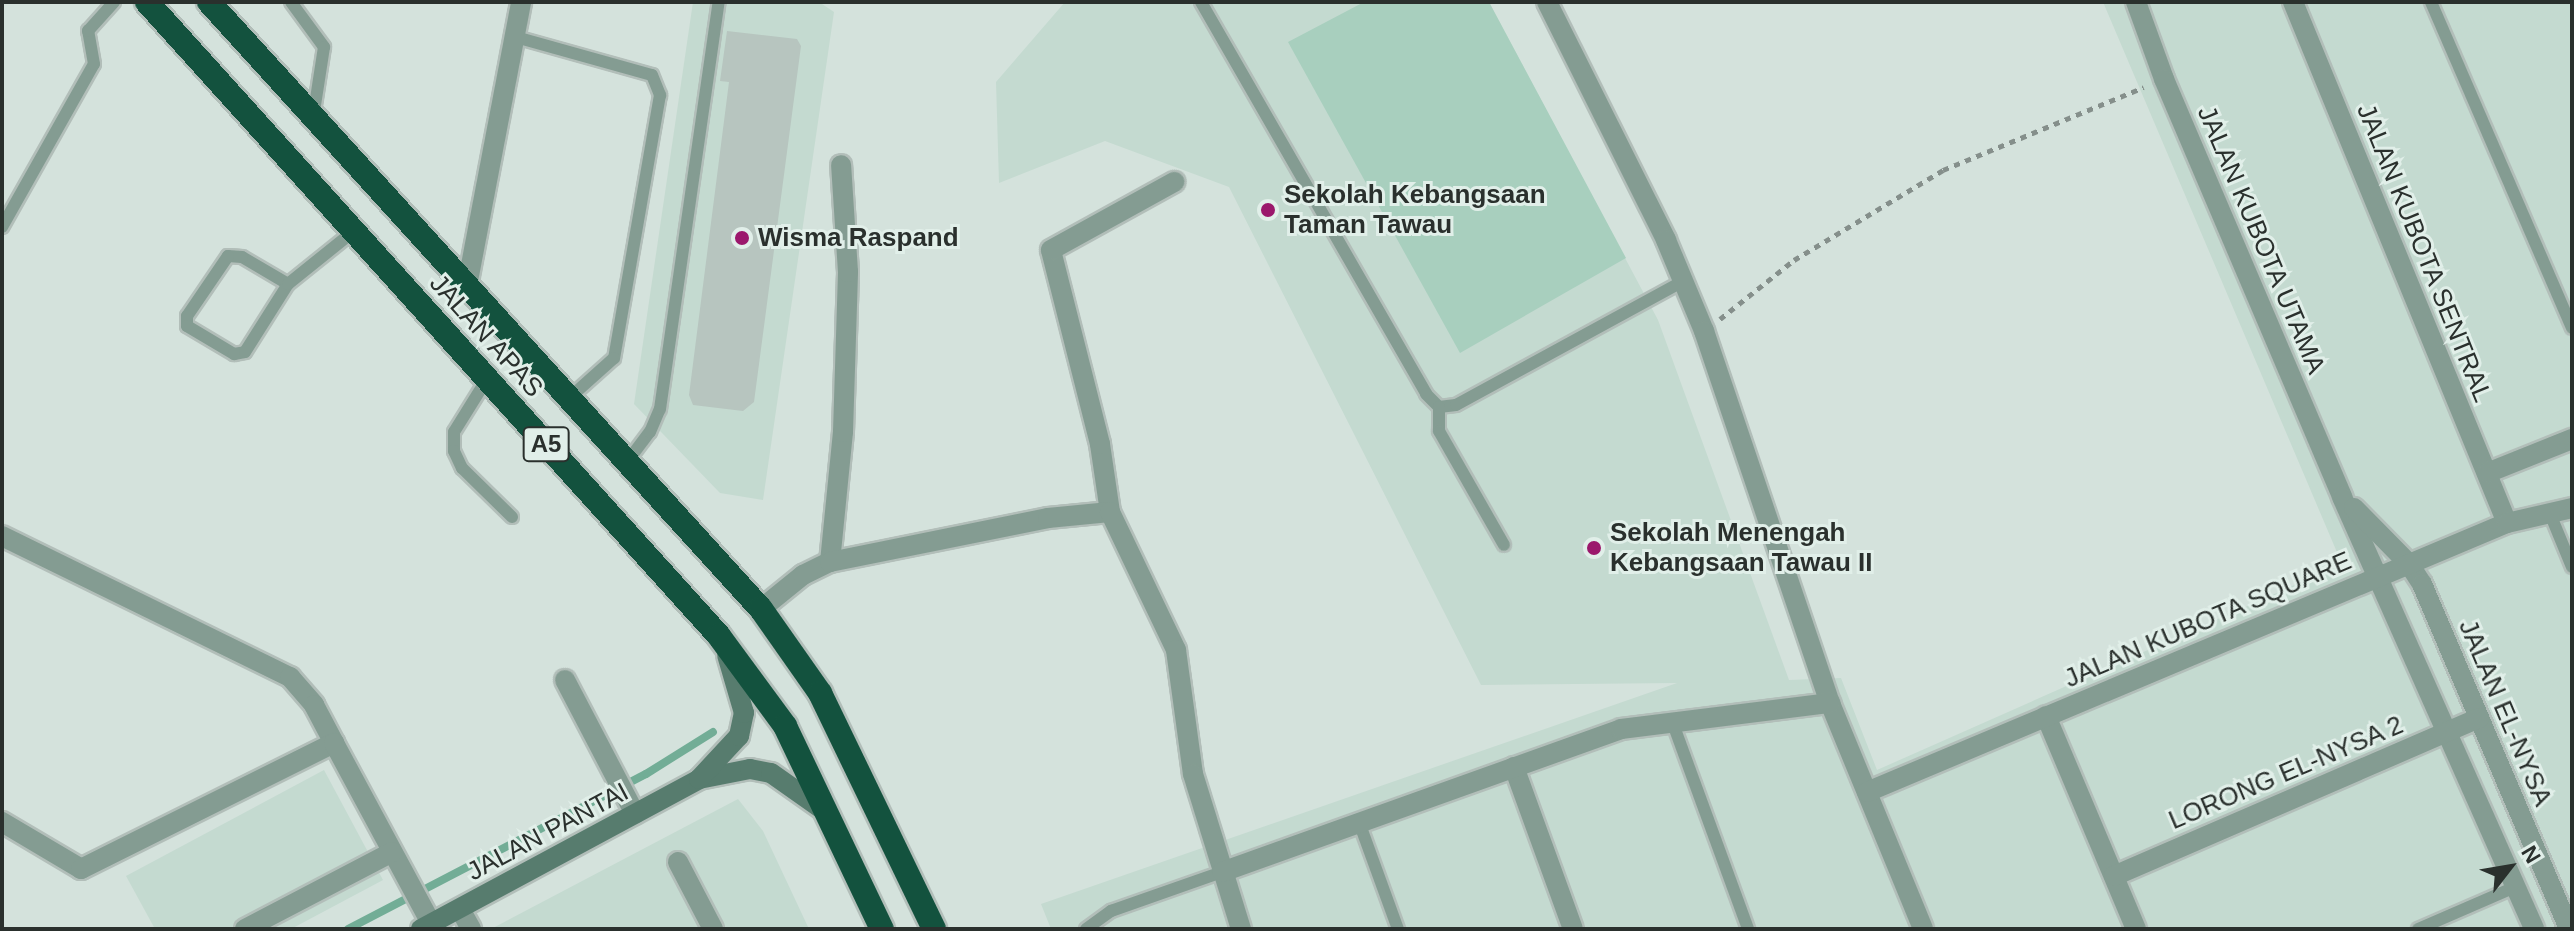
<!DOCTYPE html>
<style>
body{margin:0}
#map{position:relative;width:2574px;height:931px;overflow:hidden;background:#d4e2dc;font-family:Arial,sans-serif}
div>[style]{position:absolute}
.built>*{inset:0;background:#c4dad0}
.green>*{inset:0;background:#a8cfbe}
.stream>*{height:8px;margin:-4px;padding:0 4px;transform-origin:4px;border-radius:4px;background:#72ad96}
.building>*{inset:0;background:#b7c5bf}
.path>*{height:5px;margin-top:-2.5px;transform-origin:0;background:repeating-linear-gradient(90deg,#858f8b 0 6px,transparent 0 12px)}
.roads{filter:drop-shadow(2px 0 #b2beb9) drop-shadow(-2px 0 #b2beb9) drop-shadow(0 2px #b2beb9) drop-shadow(0 -2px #b2beb9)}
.lane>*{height:12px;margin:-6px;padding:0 6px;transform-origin:6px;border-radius:6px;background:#849c92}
.street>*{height:20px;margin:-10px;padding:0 10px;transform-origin:10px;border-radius:10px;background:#849c92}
.secondary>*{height:20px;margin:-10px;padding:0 10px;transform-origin:10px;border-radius:10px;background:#577c6e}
.highway>*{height:24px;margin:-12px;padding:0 12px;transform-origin:12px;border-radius:12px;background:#13523e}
.dots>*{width:22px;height:22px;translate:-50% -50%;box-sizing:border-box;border:4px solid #e1efe9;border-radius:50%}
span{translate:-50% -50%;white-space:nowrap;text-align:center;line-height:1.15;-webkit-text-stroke:6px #e1efe9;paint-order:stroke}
.shield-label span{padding:2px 6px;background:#e1efe9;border:2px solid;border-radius:6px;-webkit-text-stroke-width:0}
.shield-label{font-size:24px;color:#2a302d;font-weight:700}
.poi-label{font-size:26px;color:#2a302d;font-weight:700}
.left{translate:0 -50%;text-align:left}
.street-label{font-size:26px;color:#2a302d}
.frame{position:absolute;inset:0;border:4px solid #2a302d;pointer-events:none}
.north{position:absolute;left:2470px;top:827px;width:80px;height:80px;-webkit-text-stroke:6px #e1efe9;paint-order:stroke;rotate:59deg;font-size:22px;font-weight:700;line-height:32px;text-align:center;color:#2a302d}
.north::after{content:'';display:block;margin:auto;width:28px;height:36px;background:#2a302d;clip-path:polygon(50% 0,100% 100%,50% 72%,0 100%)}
</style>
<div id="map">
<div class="built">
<i style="clip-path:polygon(693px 2px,819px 2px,834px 12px,763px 500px,720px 493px,634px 404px)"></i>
<i style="clip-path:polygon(1065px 2px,1489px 2px,1658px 320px,1789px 680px,1841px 678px,1877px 770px,2342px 564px,2103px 2px,2572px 2px,2572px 929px,1051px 929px,1041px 904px,1677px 683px,1481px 685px,1229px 187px,1105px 141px,999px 183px,996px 82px)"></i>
<i style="clip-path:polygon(324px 770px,383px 880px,291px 929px,155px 929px,126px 876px)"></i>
<i style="clip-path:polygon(738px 799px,763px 831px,809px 929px,491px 929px)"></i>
</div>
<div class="green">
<i style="clip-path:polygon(1364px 2px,1489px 2px,1626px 258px,1460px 353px,1288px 42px)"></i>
</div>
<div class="stream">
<i style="left:348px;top:929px;width:336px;rotate:-27.5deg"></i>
<i style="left:646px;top:774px;width:79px;rotate:-32.1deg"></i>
</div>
<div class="building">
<i style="clip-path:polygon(727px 31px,797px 39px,801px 46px,754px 402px,743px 411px,693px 405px,689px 395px,729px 82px,720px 81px)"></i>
</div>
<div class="path">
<i style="left:1720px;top:319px;width:95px;rotate:-38.6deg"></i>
<i style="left:1794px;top:260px;width:174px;rotate:-31.1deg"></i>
<i style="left:1943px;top:170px;width:217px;rotate:-22.4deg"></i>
</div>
<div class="roads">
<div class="lane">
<i style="left:291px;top:2px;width:56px;rotate:53.7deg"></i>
<i style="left:324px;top:47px;width:72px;rotate:98.8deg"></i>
<i style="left:1201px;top:2px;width:452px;rotate:60.1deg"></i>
<i style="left:1426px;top:394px;width:18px;rotate:45deg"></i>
<i style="left:1439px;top:407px;width:17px;rotate:-7deg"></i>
<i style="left:1456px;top:405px;width:259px;rotate:-28.6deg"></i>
<i style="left:2431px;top:2px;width:355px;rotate:66.6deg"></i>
<i style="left:512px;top:36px;width:145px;rotate:15.6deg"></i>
<i style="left:652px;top:75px;width:22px;rotate:68deg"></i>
<i style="left:660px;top:95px;width:267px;rotate:99.9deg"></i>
<i style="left:614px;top:358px;width:63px;rotate:138.2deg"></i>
<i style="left:2px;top:227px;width:187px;rotate:-60.6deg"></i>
<i style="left:94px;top:64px;width:34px;rotate:-100deg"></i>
<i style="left:88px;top:31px;width:39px;rotate:-48deg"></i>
<i style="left:288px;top:284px;width:53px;rotate:-149.6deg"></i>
<i style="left:242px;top:257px;width:14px;rotate:-176deg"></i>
<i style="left:228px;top:256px;width:73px;rotate:124.3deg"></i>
<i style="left:187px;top:316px;width:10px;rotate:90deg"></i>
<i style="left:187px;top:326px;width:55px;rotate:30.8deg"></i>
<i style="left:234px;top:354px;width:11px;rotate:-10deg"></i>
<i style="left:245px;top:352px;width:80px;rotate:-57.7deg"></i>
<i style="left:288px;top:284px;width:85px;rotate:-38.8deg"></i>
<i style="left:487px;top:379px;width:62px;rotate:121.9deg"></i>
<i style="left:454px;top:432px;width:19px;rotate:90deg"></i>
<i style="left:454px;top:451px;width:19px;rotate:65deg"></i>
<i style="left:462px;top:468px;width:70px;rotate:44.4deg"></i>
<i style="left:1439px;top:407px;width:24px;rotate:90deg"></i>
<i style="left:1439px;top:431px;width:131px;rotate:60.3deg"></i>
<i style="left:627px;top:462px;width:38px;rotate:-53deg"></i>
<i style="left:650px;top:432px;width:25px;rotate:-67deg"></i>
<i style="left:660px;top:409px;width:411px;rotate:-81.8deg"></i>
<i style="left:2551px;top:516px;width:55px;rotate:67.6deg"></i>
<i style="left:1672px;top:721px;width:221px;rotate:69.9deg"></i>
<i style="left:1359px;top:822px;width:114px;rotate:70deg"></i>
<i style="left:1086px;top:929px;width:31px;rotate:-36deg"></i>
<i style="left:1111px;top:911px;width:118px;rotate:-19.4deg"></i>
<i style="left:2418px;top:929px;width:106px;rotate:-23.4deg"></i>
</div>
<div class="street">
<i style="left:1547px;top:2px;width:266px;rotate:63.4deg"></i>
<i style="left:1666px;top:240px;width:99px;rotate:67.3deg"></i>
<i style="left:1704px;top:331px;width:393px;rotate:71.3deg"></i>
<i style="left:1830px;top:703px;width:244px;rotate:67.6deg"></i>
<i style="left:2136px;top:2px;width:82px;rotate:70deg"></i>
<i style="left:2164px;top:79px;width:454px;rotate:66.9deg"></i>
<i style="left:2342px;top:497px;width:473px;rotate:66deg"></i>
<i style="left:2293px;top:2px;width:563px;rotate:67.67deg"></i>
<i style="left:467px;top:286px;width:289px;rotate:-79.2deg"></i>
<i style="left:2487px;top:473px;width:92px;rotate:-21.8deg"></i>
<i style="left:2354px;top:508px;width:78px;rotate:45.5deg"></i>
<i style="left:2409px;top:564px;width:24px;rotate:57deg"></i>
<i style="left:2422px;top:584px;width:375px;rotate:66.9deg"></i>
<i style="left:1110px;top:512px;width:69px;rotate:-98.4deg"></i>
<i style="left:1100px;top:444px;width:200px;rotate:-104.2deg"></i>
<i style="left:1051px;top:250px;width:141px;rotate:-28.9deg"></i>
<i style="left:2px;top:536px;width:321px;rotate:26.1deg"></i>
<i style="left:290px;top:677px;width:37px;rotate:49deg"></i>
<i style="left:314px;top:705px;width:43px;rotate:62.2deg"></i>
<i style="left:830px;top:562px;width:131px;rotate:-84.3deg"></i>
<i style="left:843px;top:432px;width:160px;rotate:-88.2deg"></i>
<i style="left:848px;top:272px;width:107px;rotate:-93.7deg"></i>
<i style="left:761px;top:609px;width:54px;rotate:-39deg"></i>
<i style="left:803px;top:575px;width:30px;rotate:-26deg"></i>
<i style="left:830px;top:562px;width:222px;rotate:-11.4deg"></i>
<i style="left:1048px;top:518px;width:62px;rotate:-5.5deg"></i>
<i style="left:1110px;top:512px;width:153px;rotate:64.4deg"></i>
<i style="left:1176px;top:650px;width:125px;rotate:82.2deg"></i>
<i style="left:1193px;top:774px;width:162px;rotate:72.8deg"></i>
<i style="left:565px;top:680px;width:151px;rotate:62.4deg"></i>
<i style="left:2046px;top:716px;width:231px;rotate:67.1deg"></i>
<i style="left:1514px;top:767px;width:172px;rotate:70deg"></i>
<i style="left:1867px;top:792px;width:694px;rotate:-22.8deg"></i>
<i style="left:2507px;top:523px;width:67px;rotate:-13deg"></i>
<i style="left:2px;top:822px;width:92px;rotate:30.7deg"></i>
<i style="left:81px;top:869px;width:283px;rotate:-26.5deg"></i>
<i style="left:334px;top:743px;width:204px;rotate:61.7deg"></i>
<i style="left:678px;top:862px;width:76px;rotate:62.4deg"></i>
<i style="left:1222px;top:872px;width:424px;rotate:-19.7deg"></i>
<i style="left:1621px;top:729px;width:211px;rotate:-7.1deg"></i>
<i style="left:2114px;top:876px;width:398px;rotate:-23.4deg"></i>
<i style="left:460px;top:909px;width:23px;rotate:61deg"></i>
<i style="left:245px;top:929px;width:166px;rotate:-27.6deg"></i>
</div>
<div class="secondary">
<i style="left:699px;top:779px;width:52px;rotate:-11.1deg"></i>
<i style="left:750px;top:769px;width:21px;rotate:11deg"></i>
<i style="left:771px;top:773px;width:62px;rotate:35.2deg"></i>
<i style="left:421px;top:929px;width:316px;rotate:-28.3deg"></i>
<i style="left:699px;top:779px;width:59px;rotate:-47.1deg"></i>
<i style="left:739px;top:736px;width:24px;rotate:-78deg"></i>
<i style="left:744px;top:713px;width:60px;rotate:-106.3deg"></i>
</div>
<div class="highway">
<i style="left:147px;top:2px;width:854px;rotate:47.94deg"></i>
<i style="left:719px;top:636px;width:112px;rotate:53.7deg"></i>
<i style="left:785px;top:726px;width:225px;rotate:64.5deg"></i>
<i style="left:209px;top:2px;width:820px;rotate:47.72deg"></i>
<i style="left:761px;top:609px;width:103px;rotate:54.9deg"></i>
<i style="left:820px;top:693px;width:262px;rotate:64.2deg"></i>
</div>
</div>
<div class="dots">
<i style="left:1268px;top:210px;background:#9b186c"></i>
<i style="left:742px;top:238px;background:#9b186c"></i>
<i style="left:1594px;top:548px;background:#9b186c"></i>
</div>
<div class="shield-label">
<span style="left:546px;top:444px">A5</span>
</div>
<div class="poi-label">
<span class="left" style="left:1284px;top:210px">Sekolah Kebangsaan<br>Taman Tawau</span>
<span class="left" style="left:758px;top:238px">Wisma Raspand</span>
<span class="left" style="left:1610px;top:548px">Sekolah Menengah<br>Kebangsaan Tawau II</span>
</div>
<div class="street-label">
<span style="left:2261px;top:240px;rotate:67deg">JALAN KUBOTA UTAMA</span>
<span style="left:2424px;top:253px;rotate:68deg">JALAN KUBOTA SENTRAL</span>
<span style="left:486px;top:336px;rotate:48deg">JALAN APAS</span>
<span style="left:2208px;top:620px;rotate:-23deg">JALAN KUBOTA SQUARE</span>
<span style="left:2505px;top:713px;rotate:67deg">JALAN EL-NYSA</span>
<span style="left:2286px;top:773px;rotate:-23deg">LORONG EL-NYSA 2</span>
<span style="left:548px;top:832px;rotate:-28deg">JALAN PANTAI</span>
</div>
<div class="frame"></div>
<div class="north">N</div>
</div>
